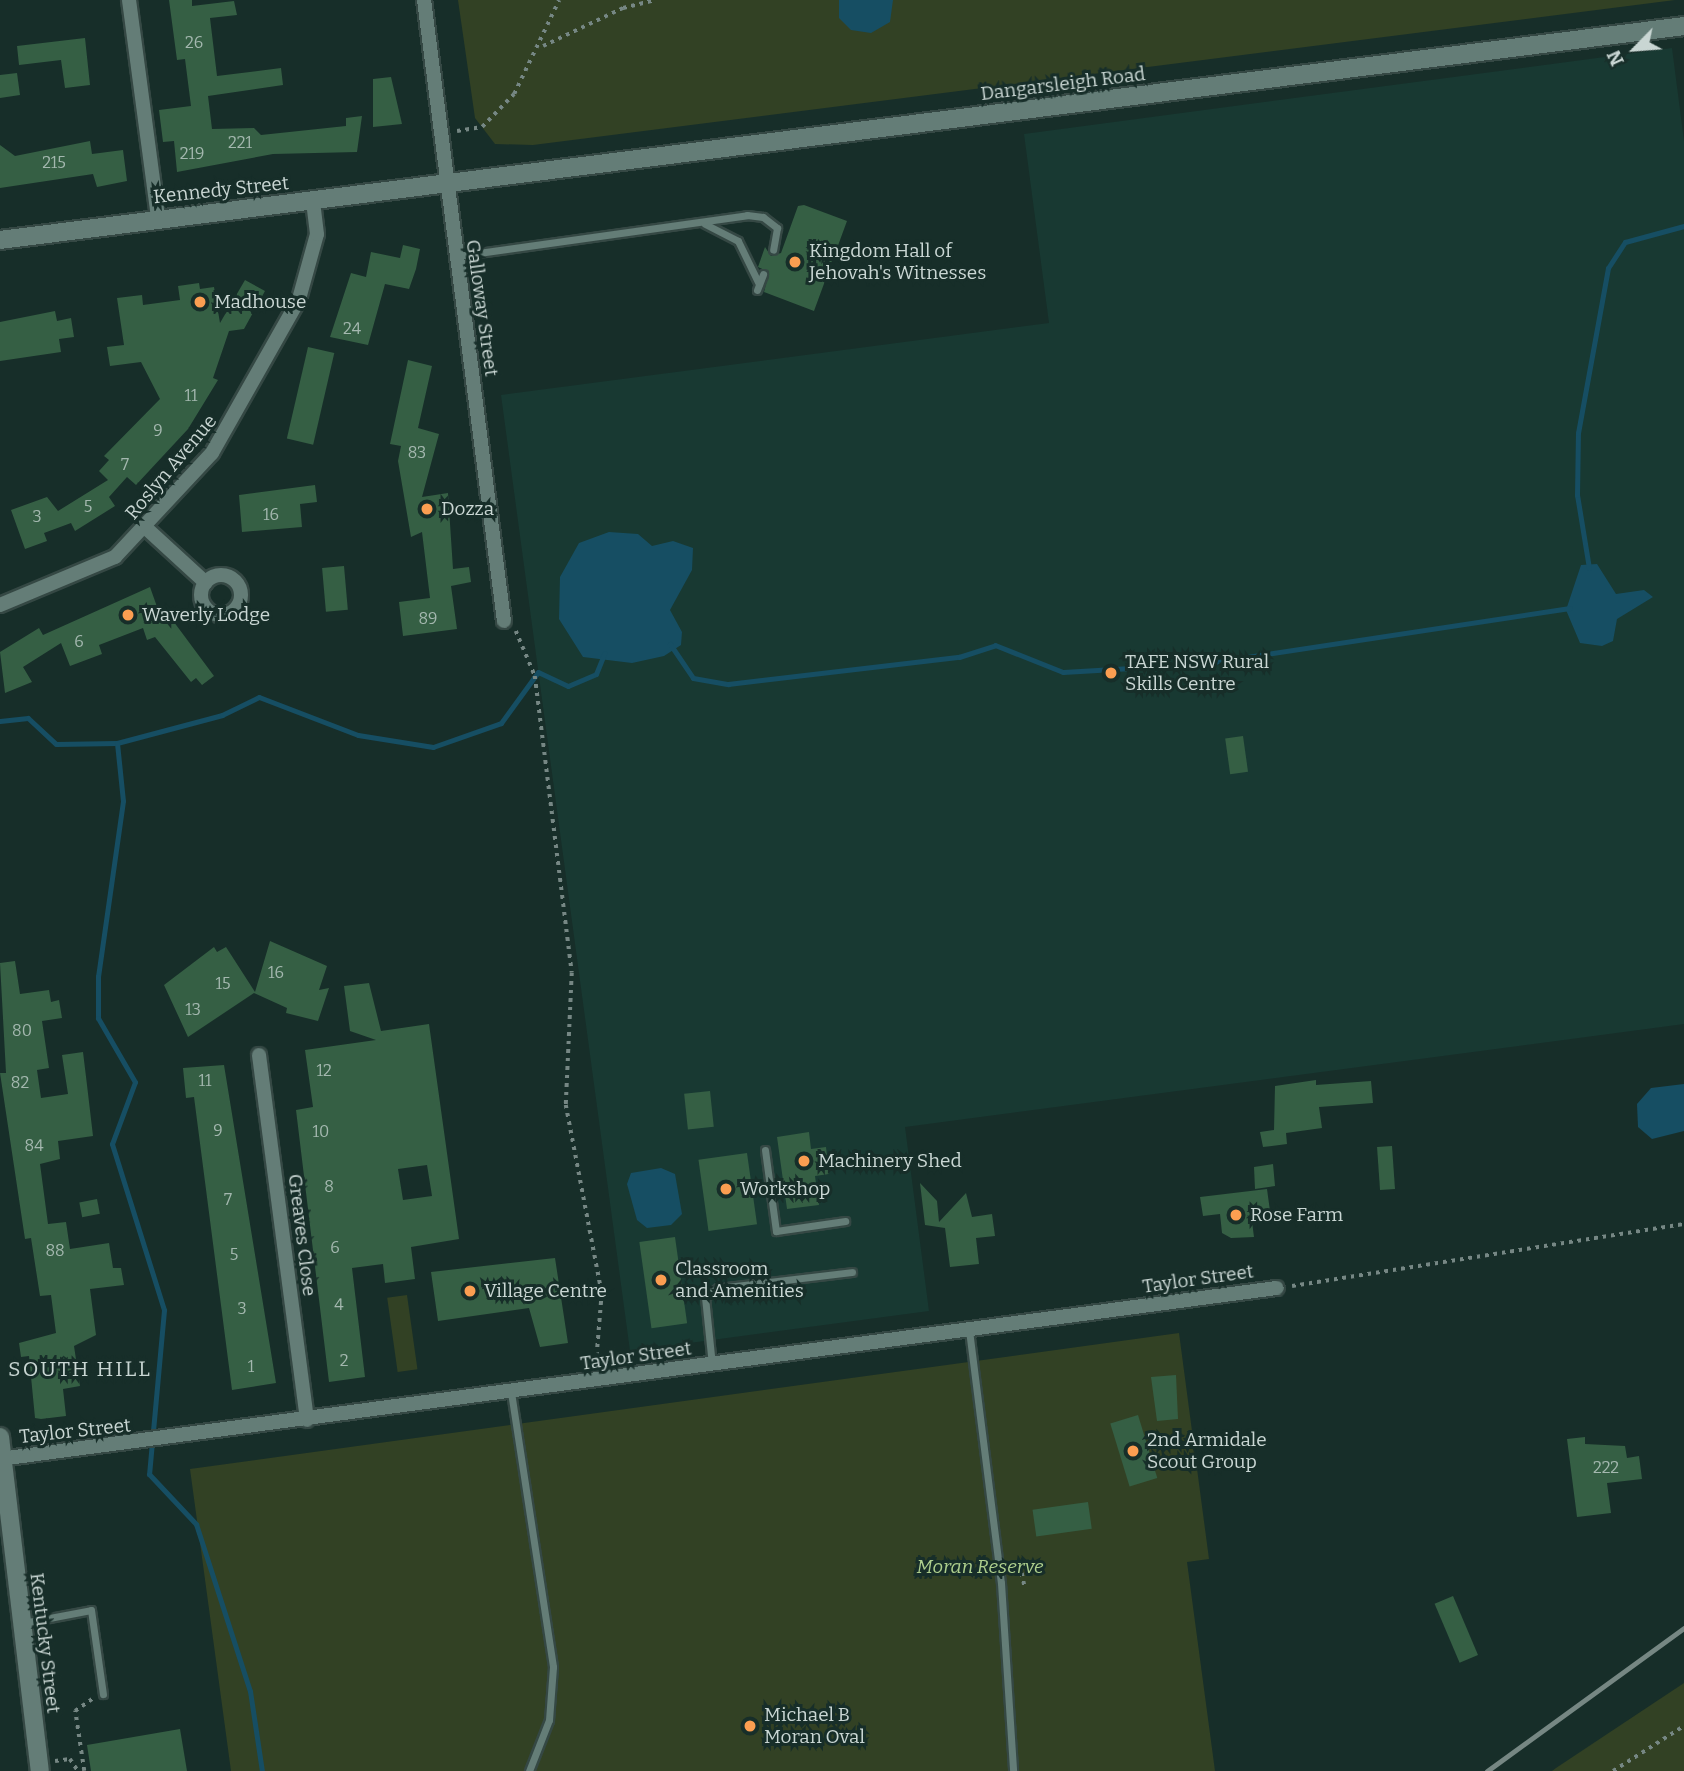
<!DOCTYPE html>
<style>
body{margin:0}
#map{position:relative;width:1684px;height:1771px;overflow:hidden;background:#172e29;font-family:Bitter,serif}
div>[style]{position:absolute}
.built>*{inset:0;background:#183932}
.green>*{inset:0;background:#324124;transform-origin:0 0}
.water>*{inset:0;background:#164e63}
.stream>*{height:5px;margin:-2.5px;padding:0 2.5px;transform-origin:2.5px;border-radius:2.5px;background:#164e63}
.building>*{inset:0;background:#355f44;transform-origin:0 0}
.path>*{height:3.5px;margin-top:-1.75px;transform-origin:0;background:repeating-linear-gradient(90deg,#768784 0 3.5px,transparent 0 8.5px)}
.roads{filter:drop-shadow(2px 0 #354844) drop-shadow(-2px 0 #354844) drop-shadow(0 2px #354844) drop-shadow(0 -2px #354844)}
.service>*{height:7px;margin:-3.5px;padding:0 3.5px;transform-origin:3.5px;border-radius:3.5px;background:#647d77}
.minor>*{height:14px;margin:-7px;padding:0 7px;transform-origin:7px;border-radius:7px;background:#647d77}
.minor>.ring{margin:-7px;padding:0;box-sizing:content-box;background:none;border:14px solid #647d77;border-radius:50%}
.tertiary>*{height:18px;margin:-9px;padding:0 9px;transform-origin:9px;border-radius:9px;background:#647d77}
.rail>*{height:5px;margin:-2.5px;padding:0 2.5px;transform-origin:2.5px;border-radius:2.5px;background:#768783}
.dots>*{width:19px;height:19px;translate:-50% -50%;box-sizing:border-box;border:4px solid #172e29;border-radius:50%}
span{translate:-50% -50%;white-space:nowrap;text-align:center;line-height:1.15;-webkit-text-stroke:6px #172e29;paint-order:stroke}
.number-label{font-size:16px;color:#a4b8af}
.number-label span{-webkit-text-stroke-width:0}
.street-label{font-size:19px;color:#c9d6d3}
.poi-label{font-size:19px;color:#c9d6d3}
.left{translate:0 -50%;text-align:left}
.park-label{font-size:19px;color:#aecf8d;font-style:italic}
.neighbourhood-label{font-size:21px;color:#c9d6d3;letter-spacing:2px}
.north{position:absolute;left:1600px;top:14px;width:70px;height:70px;-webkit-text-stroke:5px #172e29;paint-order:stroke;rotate:245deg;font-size:19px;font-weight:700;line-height:28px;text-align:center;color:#c9d6d3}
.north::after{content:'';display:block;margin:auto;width:24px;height:32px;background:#c9d6d3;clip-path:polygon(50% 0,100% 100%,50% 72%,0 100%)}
</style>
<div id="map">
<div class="built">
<i style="clip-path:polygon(1672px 48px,1684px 141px,1684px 1024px,905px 1127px,929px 1311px,630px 1351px,501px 395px,1049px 323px,1024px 134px)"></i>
</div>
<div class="green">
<i style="clip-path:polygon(458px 0,1675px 0,533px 145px,495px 144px,475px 118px)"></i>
<i style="left:407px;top:1295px;width:75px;height:20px;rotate:82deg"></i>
<i style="clip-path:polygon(1179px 1333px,1209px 1559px,1187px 1562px,1215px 1771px,231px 1771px,190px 1469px)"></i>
<i style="clip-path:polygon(1684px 1683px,1684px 1771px,1552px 1771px,1556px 1768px)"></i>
</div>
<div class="water">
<i style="clip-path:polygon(839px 0,893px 0,890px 22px,871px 33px,851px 30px,839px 18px)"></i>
<i style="clip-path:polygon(609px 532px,638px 534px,652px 546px,673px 541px,693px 548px,692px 570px,670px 610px,682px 632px,681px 645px,664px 656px,632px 663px,583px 657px,559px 619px,560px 577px,579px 543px)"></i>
<i style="clip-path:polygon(1597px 564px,1616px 594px,1644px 590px,1653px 597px,1617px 619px,1613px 641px,1602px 646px,1580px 643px,1566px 610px,1581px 565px)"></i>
<i style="clip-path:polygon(1684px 1084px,1684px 1131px,1652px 1139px,1638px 1127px,1637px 1104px,1651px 1088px)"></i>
<i style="clip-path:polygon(661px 1168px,675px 1174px,682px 1214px,671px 1225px,647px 1228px,637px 1220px,627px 1184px,631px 1173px)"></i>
</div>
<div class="stream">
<i style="left:1589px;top:568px;width:74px;rotate:-99.3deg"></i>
<i style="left:1577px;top:495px;width:62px;rotate:-89.1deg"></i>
<i style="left:1578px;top:433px;width:168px;rotate:-79.7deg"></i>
<i style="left:1608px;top:268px;width:31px;rotate:-57deg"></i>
<i style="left:1625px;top:242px;width:61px;rotate:-15.2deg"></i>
<i style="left:670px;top:644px;width:41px;rotate:55.9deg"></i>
<i style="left:693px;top:678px;width:36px;rotate:10deg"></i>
<i style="left:728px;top:684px;width:233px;rotate:-6.7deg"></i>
<i style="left:959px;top:657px;width:38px;rotate:-18deg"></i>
<i style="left:995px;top:645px;width:73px;rotate:21.7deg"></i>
<i style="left:1063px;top:672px;width:137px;rotate:-3.3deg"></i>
<i style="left:1200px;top:664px;width:374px;rotate:-8.6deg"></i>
<i style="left:0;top:721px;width:28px;rotate:-6deg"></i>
<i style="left:28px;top:718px;width:38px;rotate:43deg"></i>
<i style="left:56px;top:744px;width:61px;rotate:-0.9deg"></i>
<i style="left:117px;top:743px;width:109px;rotate:-14.9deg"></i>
<i style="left:222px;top:715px;width:41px;rotate:-25.9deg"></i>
<i style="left:259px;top:697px;width:106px;rotate:21deg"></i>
<i style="left:358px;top:735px;width:76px;rotate:9.1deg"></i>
<i style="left:433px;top:747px;width:72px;rotate:-19.4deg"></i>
<i style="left:501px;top:723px;width:63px;rotate:-54deg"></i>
<i style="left:538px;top:672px;width:33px;rotate:25deg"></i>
<i style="left:568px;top:686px;width:30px;rotate:-23deg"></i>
<i style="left:596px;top:674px;width:22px;rotate:-68deg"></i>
<i style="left:117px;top:743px;width:58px;rotate:84.1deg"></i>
<i style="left:123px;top:801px;width:177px;rotate:98.1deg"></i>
<i style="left:98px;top:976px;width:42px;rotate:90deg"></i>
<i style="left:98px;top:1018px;width:74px;rotate:60deg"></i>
<i style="left:135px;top:1082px;width:66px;rotate:110.4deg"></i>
<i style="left:112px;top:1144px;width:174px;rotate:72.6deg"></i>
<i style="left:164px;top:1310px;width:165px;rotate:95.2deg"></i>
<i style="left:149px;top:1474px;width:69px;rotate:46.8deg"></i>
<i style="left:196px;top:1524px;width:176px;rotate:72.1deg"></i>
<i style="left:250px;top:1691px;width:81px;rotate:81.5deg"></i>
</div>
<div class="building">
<i style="clip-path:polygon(169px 0,192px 0,192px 6px,234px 1px,237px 15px,210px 18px,217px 76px,281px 68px,283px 85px,208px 96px,212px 129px,254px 128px,261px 135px,346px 126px,346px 118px,362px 116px,357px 152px,273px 154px,177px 172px,174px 141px,163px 142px,159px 110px,191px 106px,185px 59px,177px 60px)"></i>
<i style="clip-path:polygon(85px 38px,90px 85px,65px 88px,61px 60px,19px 65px,17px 46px)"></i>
<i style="clip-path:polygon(17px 73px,20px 95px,0 98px,0 75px)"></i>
<i style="clip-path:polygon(391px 77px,402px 124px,373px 127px,373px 79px)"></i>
<i style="clip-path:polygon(90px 141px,92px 154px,123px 150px,127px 181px,97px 187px,93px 174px,0 188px,0 145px,15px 156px)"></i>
<i style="clip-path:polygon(804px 205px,847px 221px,814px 311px,764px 292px,769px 272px,758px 267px,765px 247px,771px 256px,781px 253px,798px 206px)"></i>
<i style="clip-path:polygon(403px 245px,420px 249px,416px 269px,409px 289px,385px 284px,368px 345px,330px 337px,351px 273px,366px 277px,371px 252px,400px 258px)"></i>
<i style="clip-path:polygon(245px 280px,265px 291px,244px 329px,229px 331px,213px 378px,218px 380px,188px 429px,136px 485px,127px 477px,109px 497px,115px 506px,75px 531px,71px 523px,44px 533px,47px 541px,25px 549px,11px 510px,47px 497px,58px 511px,108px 480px,99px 471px,109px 460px,104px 456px,160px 399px,141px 362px,110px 366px,107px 347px,124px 345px,117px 298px,142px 295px,143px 305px,180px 300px,178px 286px,199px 283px,200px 289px,214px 287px,220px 323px)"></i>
<i style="clip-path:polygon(55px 311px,57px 321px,71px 318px,74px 337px,59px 339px,61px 352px,0 361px,0 322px)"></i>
<i style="left:308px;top:347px;width:27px;height:94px;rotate:13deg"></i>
<i style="clip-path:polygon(408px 360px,432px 366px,418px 428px,439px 434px,422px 497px,448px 493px,453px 569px,469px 567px,471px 582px,451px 586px,457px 629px,403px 636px,399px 602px,430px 598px,422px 532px,411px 537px,398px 461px,401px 446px,390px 444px)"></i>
<i style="clip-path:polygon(315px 485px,317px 502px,300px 504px,302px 527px,242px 532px,239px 495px)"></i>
<i style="left:344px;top:566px;width:44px;height:22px;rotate:85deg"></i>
<i style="clip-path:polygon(150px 587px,161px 618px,168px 614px,214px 676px,202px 685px,196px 678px,191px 682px,155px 637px,147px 640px,143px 628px,99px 645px,102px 654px,70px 666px,61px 643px,23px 667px,32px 682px,5px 693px,0 652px,39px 628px,43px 635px)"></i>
<i style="left:1243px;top:736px;width:36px;height:18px;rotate:82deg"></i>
<i style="clip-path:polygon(270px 941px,327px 966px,319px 990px,329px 988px,318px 1021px,286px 1013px,287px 1008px,254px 993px,188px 1037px,164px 985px,214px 947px,217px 952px,226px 947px,255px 992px)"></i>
<i style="clip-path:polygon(15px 961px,20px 994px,49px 990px,51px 1002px,59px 1000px,62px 1018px,42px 1021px,49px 1068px,37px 1070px,41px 1098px,68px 1094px,62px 1055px,83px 1052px,87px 1085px,93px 1136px,58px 1141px,60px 1159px,40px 1164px,48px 1224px,66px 1222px,70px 1249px,109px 1243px,113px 1268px,121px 1268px,124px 1285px,90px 1289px,96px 1335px,74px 1346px,80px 1386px,63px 1389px,66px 1416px,41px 1419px,35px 1418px,29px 1356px,21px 1357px,19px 1343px,56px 1333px,51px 1295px,40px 1296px,31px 1238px,25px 1239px,0 1073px,6px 1073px,0 963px)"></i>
<i style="clip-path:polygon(evenodd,369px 983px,381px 1031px,429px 1024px,459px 1239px,411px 1247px,415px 1279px,385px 1283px,383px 1264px,352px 1268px,365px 1377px,329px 1382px,296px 1110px,313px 1107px,305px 1050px,376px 1040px,350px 1031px,344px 986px,369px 983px,427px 1165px,432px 1196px,403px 1200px,398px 1169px,427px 1165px)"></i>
<i style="clip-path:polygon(224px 1065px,276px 1383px,232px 1390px,194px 1097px,186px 1098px,183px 1068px)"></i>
<i style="clip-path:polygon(1316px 1080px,1316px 1085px,1371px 1081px,1373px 1103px,1319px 1107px,1322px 1128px,1286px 1133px,1287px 1144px,1263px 1147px,1260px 1132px,1274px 1130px,1275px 1086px)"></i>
<i style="left:710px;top:1091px;width:36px;height:26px;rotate:84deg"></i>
<i style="clip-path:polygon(809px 1132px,811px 1149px,826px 1147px,829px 1174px,815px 1176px,819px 1205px,787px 1209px,777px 1137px)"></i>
<i style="left:1392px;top:1146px;width:43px;height:15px;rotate:86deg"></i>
<i style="left:747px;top:1153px;width:72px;height:49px;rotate:82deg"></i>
<i style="clip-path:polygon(1273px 1164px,1275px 1186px,1255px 1189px,1254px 1167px)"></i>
<i style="clip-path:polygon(920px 1183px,937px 1201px,939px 1222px,966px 1193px,972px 1217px,992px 1214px,995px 1236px,976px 1238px,979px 1264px,950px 1267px,945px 1228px,925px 1225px)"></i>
<i style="clip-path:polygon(1267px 1189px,1270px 1211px,1251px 1214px,1254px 1237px,1231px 1238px,1222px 1233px,1220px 1214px,1203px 1216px,1200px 1197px)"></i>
<i style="left:97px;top:1199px;width:15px;height:18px;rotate:79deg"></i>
<i style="left:675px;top:1237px;width:87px;height:36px;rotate:82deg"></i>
<i style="clip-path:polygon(555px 1258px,568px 1343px,540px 1347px,529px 1308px,438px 1321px,431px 1272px)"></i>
<i style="clip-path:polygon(1176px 1375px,1178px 1419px,1157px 1421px,1151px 1377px)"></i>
<i style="left:1138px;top:1415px;width:66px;height:29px;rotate:73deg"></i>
<i style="clip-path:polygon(1585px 1437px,1585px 1444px,1625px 1446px,1627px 1458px,1639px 1456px,1642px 1479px,1607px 1483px,1611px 1513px,1577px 1517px,1567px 1439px)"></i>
<i style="left:1088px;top:1502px;width:27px;height:56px;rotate:82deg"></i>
<i style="left:1453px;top:1596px;width:64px;height:20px;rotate:67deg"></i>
<i style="clip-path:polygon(180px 1729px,187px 1771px,91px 1771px,87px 1745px)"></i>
</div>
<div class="path">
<i style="left:543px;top:46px;width:89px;rotate:-25.4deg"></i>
<i style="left:623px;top:8px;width:32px;rotate:-14deg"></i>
<i style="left:457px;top:131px;width:25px;rotate:-9deg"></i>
<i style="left:482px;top:127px;width:46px;rotate:-45.9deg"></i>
<i style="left:514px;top:94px;width:104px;rotate:-64.4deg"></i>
<i style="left:516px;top:631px;width:49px;rotate:67.1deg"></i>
<i style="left:535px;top:676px;width:299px;rotate:82.9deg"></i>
<i style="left:572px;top:973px;width:132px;rotate:92.6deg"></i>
<i style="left:566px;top:1105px;width:191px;rotate:79.2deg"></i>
<i style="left:602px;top:1293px;width:73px;rotate:94.7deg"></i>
<i style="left:1292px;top:1286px;width:397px;rotate:-9deg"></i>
<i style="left:1012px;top:1571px;width:10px;rotate:11deg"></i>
<i style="left:1022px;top:1573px;width:15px;rotate:79deg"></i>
<i style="left:55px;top:1761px;width:15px;rotate:-8deg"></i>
<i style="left:70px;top:1759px;width:14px;rotate:56deg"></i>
<i style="left:84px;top:1771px;width:61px;rotate:-98.5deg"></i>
<i style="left:75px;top:1711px;width:21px;rotate:-35deg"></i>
<i style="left:1613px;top:1771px;width:84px;rotate:-32.4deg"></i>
</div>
<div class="roads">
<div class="service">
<i style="left:705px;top:224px;width:37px;rotate:27deg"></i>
<i style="left:738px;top:241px;width:48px;rotate:64deg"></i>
<i style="left:457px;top:256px;width:293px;rotate:-8deg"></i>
<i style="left:747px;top:215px;width:16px;rotate:7deg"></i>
<i style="left:763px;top:217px;width:18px;rotate:38deg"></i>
<i style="left:777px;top:228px;width:22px;rotate:100deg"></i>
<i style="left:757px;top:290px;width:17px;rotate:-69deg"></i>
<i style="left:765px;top:1150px;width:82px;rotate:82.3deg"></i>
<i style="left:776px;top:1231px;width:70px;rotate:-8.2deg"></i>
<i style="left:969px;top:1330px;width:255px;rotate:82.8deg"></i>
<i style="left:1001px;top:1583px;width:188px;rotate:86.3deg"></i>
<i style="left:712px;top:1365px;width:68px;rotate:-95.9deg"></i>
<i style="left:705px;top:1297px;width:16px;rotate:-35deg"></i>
<i style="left:718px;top:1288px;width:135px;rotate:-6.8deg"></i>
<i style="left:511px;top:1392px;width:278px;rotate:81.3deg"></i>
<i style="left:553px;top:1667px;width:53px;rotate:94.3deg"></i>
<i style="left:549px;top:1720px;width:55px;rotate:111.4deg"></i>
<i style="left:23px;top:1623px;width:69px;rotate:-10.8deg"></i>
<i style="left:91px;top:1610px;width:85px;rotate:81.9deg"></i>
</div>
<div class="minor">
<i style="left:129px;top:0;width:219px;rotate:82.4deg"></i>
<i style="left:424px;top:0;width:626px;rotate:82.66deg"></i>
<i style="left:146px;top:528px;width:81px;rotate:42.5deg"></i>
<i class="ring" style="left:201px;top:575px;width:26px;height:26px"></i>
<i style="left:0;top:605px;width:125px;rotate:-22.7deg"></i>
<i style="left:115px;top:557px;width:142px;rotate:-47deg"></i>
<i style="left:212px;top:453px;width:177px;rotate:-60.5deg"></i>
<i style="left:299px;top:299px;width:67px;rotate:-74.5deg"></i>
<i style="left:317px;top:234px;width:33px;rotate:-97deg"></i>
<i style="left:259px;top:1055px;width:368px;rotate:82.5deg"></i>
<i style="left:0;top:1459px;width:1288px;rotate:-7.63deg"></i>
</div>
<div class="tertiary">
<i style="left:0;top:240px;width:1698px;rotate:-7.24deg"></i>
<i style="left:0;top:1437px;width:336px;rotate:83.2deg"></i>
</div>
</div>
<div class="rail">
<i style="left:1487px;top:1771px;width:243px;rotate:-36deg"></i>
</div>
<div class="dots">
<i style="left:795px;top:262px;background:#fb9e51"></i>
<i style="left:200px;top:302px;background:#fb9e51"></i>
<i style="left:427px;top:509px;background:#fb9e51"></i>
<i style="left:128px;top:615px;background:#fb9e51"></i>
<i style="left:1111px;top:673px;background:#fb9e51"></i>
<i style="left:804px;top:1161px;background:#fb9e51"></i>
<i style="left:726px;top:1189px;background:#fb9e51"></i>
<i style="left:1236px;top:1215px;background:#fb9e51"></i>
<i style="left:661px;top:1280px;background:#fb9e51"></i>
<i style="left:470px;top:1291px;background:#fb9e51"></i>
<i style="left:1133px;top:1451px;background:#fb9e51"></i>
<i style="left:750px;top:1726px;background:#fb9e51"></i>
</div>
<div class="number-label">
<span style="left:194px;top:43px">26</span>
<span style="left:240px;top:143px">221</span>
<span style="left:192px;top:154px">219</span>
<span style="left:54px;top:163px">215</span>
<span style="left:352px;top:329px">24</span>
<span style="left:191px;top:396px">11</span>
<span style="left:158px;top:431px">9</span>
<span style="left:417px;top:453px">83</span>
<span style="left:125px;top:465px">7</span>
<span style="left:88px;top:507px">5</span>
<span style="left:271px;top:515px">16</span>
<span style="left:37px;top:517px">3</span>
<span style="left:428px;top:619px">89</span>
<span style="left:79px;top:642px">6</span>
<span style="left:276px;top:973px">16</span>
<span style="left:223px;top:984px">15</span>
<span style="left:193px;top:1010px">13</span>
<span style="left:22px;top:1031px">80</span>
<span style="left:324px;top:1071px">12</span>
<span style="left:205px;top:1081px">11</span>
<span style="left:20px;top:1083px">82</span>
<span style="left:218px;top:1131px">9</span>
<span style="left:321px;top:1132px">10</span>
<span style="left:34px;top:1146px">84</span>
<span style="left:329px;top:1187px">8</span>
<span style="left:228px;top:1200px">7</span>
<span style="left:335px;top:1248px">6</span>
<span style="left:55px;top:1251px">88</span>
<span style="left:234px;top:1255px">5</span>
<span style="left:339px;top:1305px">4</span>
<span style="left:242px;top:1309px">3</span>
<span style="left:344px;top:1361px">2</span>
<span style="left:251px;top:1367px">1</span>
<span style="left:1606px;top:1468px">222</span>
</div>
<div class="street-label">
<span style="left:1063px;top:84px;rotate:-7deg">Dangarsleigh Road</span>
<span style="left:221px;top:190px;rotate:-6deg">Kennedy Street</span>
<span style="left:482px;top:308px;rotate:82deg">Galloway Street</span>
<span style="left:171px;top:467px;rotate:-50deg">Roslyn Avenue</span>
<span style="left:302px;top:1235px;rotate:83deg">Greaves Close</span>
<span style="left:1198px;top:1279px;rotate:-8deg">Taylor Street</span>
<span style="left:636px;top:1356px;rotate:-8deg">Taylor Street</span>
<span style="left:75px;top:1431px;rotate:-6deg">Taylor Street</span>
<span style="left:45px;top:1643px;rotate:83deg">Kentucky Street</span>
</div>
<div class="poi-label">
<span class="left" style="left:809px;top:262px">Kingdom Hall of<br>Jehovah's Witnesses</span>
<span class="left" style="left:214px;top:302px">Madhouse</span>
<span class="left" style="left:441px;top:509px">Dozza</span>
<span class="left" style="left:142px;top:615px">Waverly Lodge</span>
<span class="left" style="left:1125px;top:673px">TAFE NSW Rural<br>Skills Centre</span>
<span class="left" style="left:818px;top:1161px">Machinery Shed</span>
<span class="left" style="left:740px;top:1189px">Workshop</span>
<span class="left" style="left:1250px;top:1215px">Rose Farm</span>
<span class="left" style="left:675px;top:1280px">Classroom<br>and Amenities</span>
<span class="left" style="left:484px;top:1291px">Village Centre</span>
<span class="left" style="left:1147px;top:1451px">2nd Armidale<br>Scout Group</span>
<span class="left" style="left:764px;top:1726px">Michael B<br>Moran Oval</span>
</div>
<div class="park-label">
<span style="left:980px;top:1567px">Moran Reserve</span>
</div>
<div class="neighbourhood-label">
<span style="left:80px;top:1369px">SOUTH HILL</span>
</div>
<div class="north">N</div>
</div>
